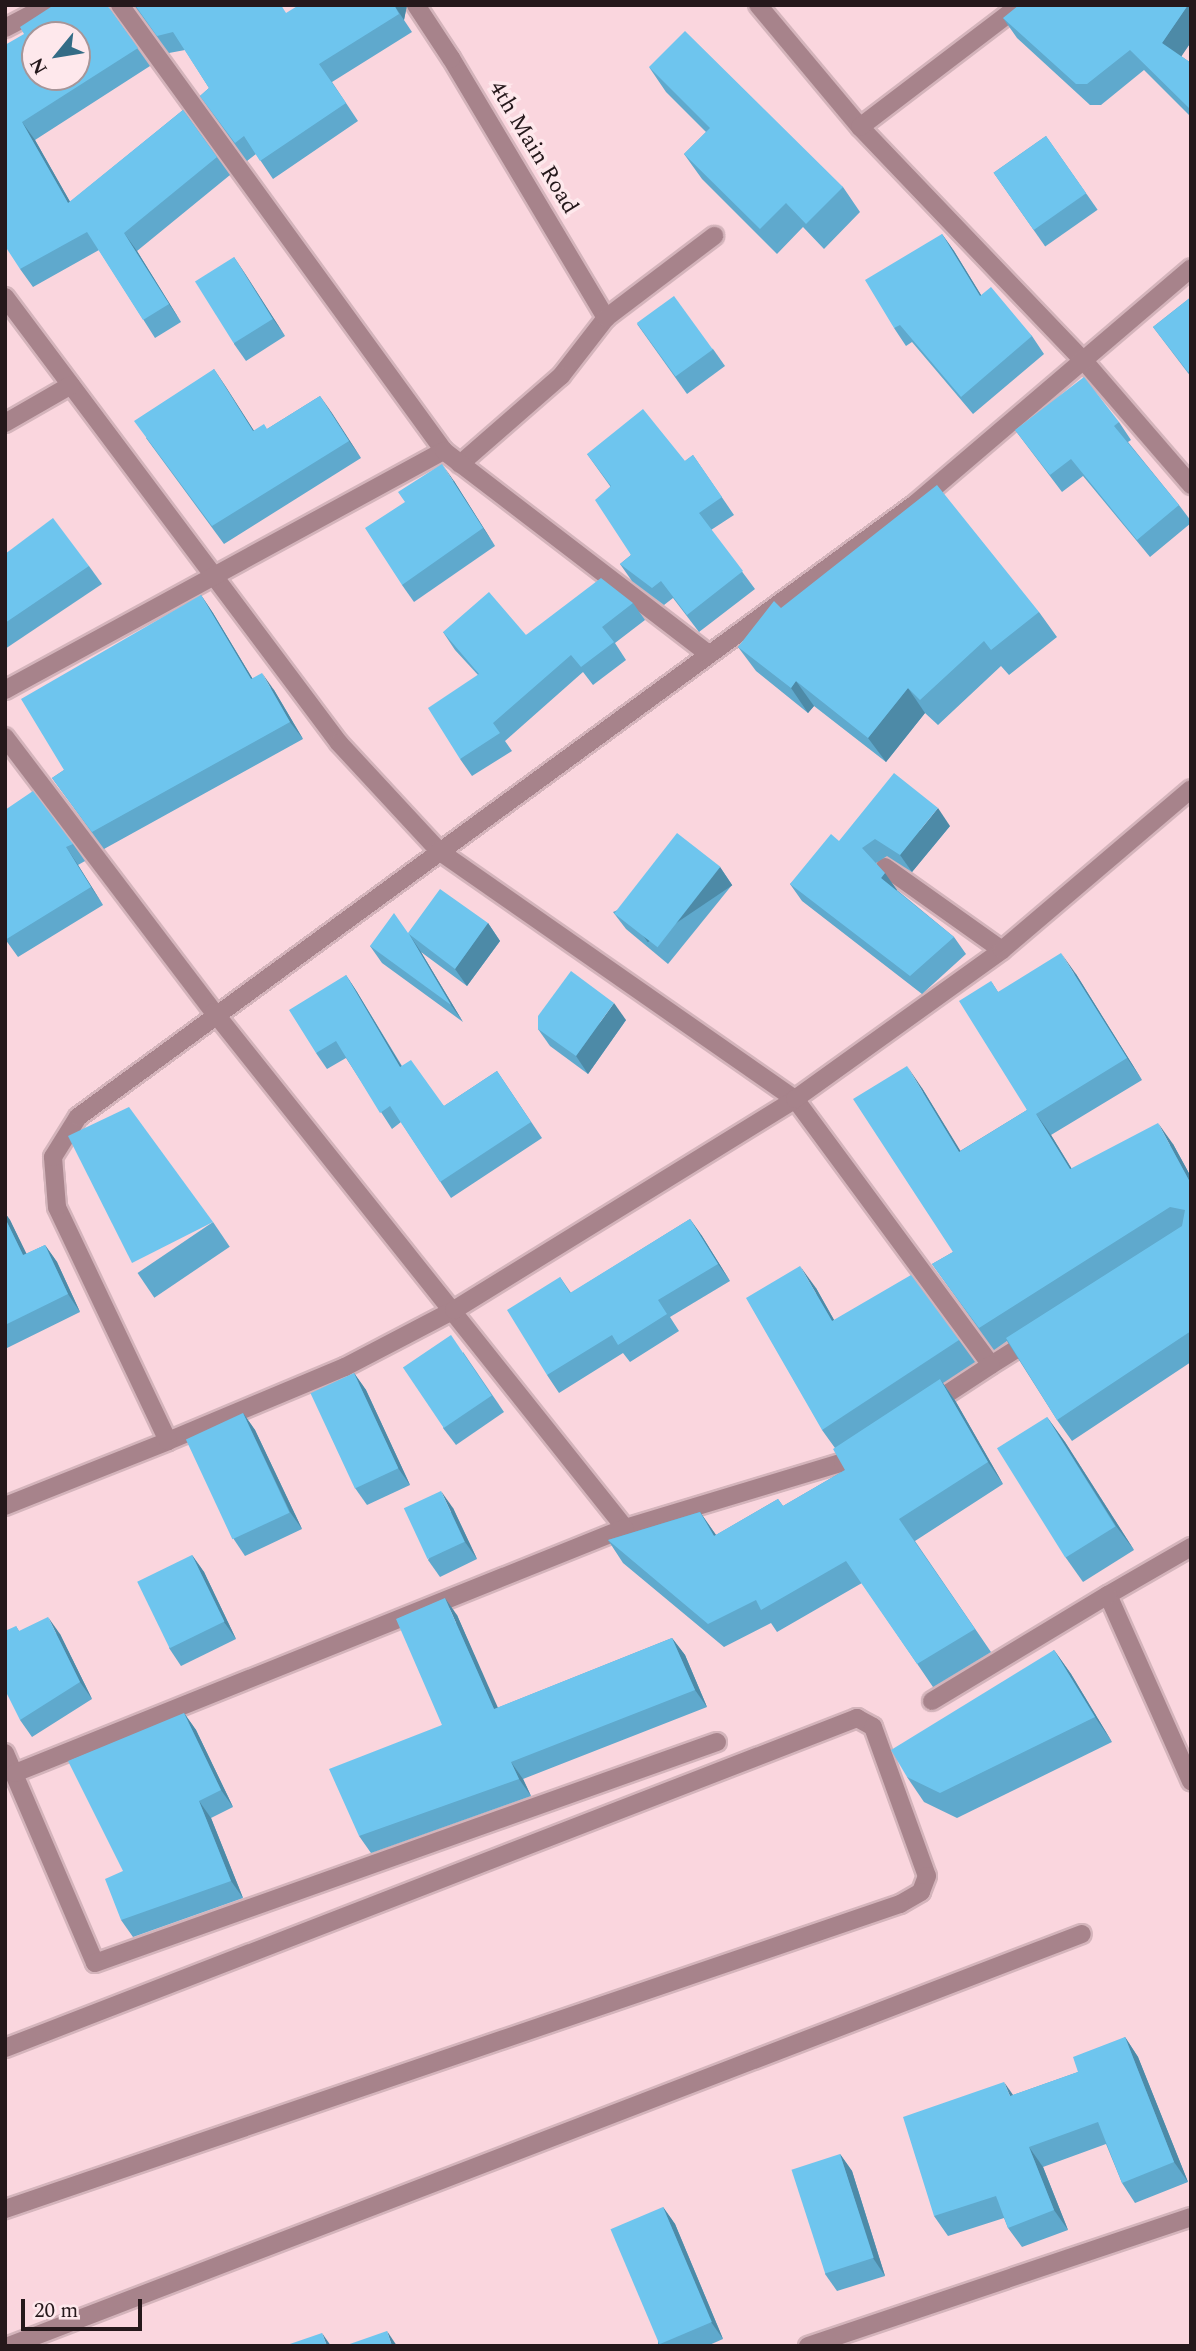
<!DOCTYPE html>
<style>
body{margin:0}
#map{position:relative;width:1196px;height:2351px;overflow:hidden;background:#fad6de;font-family:Spectral,serif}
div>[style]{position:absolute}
.roads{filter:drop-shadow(2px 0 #d4b4bb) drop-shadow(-2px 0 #d4b4bb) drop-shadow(0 2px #d4b4bb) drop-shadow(0 -2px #d4b4bb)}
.lane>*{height:18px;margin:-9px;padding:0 9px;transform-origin:9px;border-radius:9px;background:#a7838b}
.street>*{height:18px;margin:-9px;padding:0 9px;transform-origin:9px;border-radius:9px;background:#a7838b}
.wall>*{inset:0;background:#5fa9cd;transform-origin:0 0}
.shaded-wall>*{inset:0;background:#4d8aa7;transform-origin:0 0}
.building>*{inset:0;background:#6ec5ee;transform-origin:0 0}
span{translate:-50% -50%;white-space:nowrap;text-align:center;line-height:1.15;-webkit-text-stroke:7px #fee8ec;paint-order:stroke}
.street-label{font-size:23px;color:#25181b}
.frame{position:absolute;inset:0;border:7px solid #25181b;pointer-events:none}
.north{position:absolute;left:21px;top:21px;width:70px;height:70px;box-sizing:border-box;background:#fee8ec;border:2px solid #a79598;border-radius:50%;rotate:240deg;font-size:19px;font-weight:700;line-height:28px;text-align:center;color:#25181b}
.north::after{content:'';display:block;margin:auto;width:24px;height:32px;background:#346c86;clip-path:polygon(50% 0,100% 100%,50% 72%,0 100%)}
.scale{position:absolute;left:21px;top:2299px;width:121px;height:32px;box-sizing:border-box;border:4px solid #25181b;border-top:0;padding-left:9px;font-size:21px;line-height:24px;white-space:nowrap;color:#25181b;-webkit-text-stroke:5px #fee8ec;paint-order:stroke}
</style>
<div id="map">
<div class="roads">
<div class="lane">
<i style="left:451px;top:58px;width:303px;rotate:59.2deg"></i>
<i style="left:561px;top:376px;width:73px;rotate:-52.2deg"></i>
<i style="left:606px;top:318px;width:136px;rotate:-37.2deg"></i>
</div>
<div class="street">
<i style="left:120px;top:5px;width:551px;rotate:54deg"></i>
<i style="left:416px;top:5px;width:64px;rotate:56.6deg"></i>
<i style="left:758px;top:5px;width:159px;rotate:50.1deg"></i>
<i style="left:860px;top:127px;width:324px;rotate:46.3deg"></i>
<i style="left:1084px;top:361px;width:164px;rotate:49.2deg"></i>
<i style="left:5px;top:28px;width:50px;rotate:-27.6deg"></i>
<i style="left:860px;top:127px;width:201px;rotate:-37.3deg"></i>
<i style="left:5px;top:297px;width:557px;rotate:53.17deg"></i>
<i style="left:339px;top:743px;width:147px;rotate:47.2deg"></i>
<i style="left:439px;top:851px;width:434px;rotate:34.9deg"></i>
<i style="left:795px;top:1099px;width:330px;rotate:53.6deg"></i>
<i style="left:991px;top:1365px;width:51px;rotate:-32.1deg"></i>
<i style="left:5px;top:423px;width:76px;rotate:-29.9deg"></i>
<i style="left:460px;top:464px;width:134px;rotate:-41.1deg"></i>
<i style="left:5px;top:690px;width:500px;rotate:-28.6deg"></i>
<i style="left:444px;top:451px;width:332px;rotate:37.5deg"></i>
<i style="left:5px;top:737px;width:345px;rotate:52.8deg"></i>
<i style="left:214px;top:1012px;width:660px;rotate:51.46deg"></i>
<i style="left:625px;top:1528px;width:228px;rotate:-16.8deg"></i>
<i style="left:843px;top:1462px;width:20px;rotate:-33deg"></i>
<i style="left:885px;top:867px;width:143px;rotate:35.4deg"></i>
<i style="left:930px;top:1405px;width:73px;rotate:-33.3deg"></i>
<i style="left:168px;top:1441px;width:192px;rotate:-22.7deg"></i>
<i style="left:345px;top:1367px;width:123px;rotate:-27.6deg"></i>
<i style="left:454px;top:1310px;width:401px;rotate:-31.7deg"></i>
<i style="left:795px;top:1099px;width:255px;rotate:-35.7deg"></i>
<i style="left:1002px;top:950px;width:248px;rotate:-40.4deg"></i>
<i style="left:5px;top:1506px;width:175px;rotate:-21.7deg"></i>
<i style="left:168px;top:1441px;width:259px;rotate:-115.4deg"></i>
<i style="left:57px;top:1207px;width:50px;rotate:-94.6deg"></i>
<i style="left:53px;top:1157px;width:47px;rotate:-58deg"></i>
<i style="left:78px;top:1117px;width:1037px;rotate:-36.22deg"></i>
<i style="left:915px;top:504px;width:363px;rotate:-40.5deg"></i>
<i style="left:1191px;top:1547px;width:96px;rotate:150deg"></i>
<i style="left:1108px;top:1595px;width:204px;rotate:66deg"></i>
<i style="left:932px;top:1701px;width:205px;rotate:-31.1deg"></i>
<i style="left:5px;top:1753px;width:228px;rotate:66.8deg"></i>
<i style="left:95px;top:1963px;width:660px;rotate:-19.56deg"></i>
<i style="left:15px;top:1773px;width:657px;rotate:-21.88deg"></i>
<i style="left:5px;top:2048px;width:914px;rotate:-21.17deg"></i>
<i style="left:857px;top:1718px;width:18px;rotate:29deg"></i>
<i style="left:873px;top:1727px;width:158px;rotate:70.1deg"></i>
<i style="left:927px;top:1876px;width:17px;rotate:111deg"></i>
<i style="left:921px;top:1892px;width:24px;rotate:150deg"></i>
<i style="left:900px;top:1904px;width:946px;rotate:161.18deg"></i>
<i style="left:9px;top:2346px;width:1149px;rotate:-21.01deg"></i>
<i style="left:808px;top:2346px;width:404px;rotate:-18.6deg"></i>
</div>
</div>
<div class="wall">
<i style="clip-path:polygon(134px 5px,287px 13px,407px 5px,404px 20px,412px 32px,332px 82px,358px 121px,273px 179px,256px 154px,247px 161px,200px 96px,209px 88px,185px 50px,169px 53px)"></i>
<i style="clip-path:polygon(1191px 5px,1191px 42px,1181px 56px,1191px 63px,1191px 117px,1144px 70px,1101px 105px,1090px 105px,1017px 38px,1003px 18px)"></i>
<i style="clip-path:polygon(111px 11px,150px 66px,35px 140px,70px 202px,183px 110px,230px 175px,137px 251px,181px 322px,155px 338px,99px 250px,33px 287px,20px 269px,5px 45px)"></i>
<i style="clip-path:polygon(649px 67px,843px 187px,860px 212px,824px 249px,803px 227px,777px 254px,702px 179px,684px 154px,706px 132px,666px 92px)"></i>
<i style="left:1046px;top:136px;width:90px;height:64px;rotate:55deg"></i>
<i style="clip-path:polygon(942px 234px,954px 251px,981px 295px,1032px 336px,1044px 354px,973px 414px,912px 342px,906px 346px,894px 328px)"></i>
<i style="clip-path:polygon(234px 257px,285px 336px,246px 361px,234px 344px)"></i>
<i style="clip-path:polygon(1191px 297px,1191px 377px,1153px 327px)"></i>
<i style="clip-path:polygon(637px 324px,713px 349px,725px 366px,687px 394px)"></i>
<i style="clip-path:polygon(214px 369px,254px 431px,267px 429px,320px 396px,361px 458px,224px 544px,146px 438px)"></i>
<i style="clip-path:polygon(1119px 422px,1131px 440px,1128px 442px,1179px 505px,1191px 521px,1191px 523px,1150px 557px,1083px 476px,1062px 492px,1015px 430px)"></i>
<i style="clip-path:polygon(587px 454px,685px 461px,693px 455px,734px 515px,711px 530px,755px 589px,699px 632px,673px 598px,664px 605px,632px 581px,620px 564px,631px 555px,610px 486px)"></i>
<i style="clip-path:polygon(454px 481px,495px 546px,414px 602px,402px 585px,405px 502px)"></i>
<i style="clip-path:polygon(5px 554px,89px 566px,102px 584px,5px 649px)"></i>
<i style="clip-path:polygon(201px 595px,213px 613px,252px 678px,274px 690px,303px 739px,104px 849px,52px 778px,64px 770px)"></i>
<i style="clip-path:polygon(633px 603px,645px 620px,615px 643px,626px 660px,593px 685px,583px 672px,505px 741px,512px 751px,472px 776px,460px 759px,478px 675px,455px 650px,443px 632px,526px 635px)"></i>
<i style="clip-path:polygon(781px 608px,1039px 612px,1057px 637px,1009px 675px,1001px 666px,938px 725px,925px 713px,886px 762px,814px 706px,808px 713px,756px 671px,738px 647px)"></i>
<i style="clip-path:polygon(5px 810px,73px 844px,85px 861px,78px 865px,103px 905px,18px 957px,5px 939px)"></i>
<i style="clip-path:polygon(950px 826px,912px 872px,887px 856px,876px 863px,897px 890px,954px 937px,966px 954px,922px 994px,802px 901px,790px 884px,839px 841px)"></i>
<i style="clip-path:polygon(720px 867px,732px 885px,668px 964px,626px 929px,613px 912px)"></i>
<i style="clip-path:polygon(488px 923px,500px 941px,467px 986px,421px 952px,463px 1022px,382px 963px,370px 946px,408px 933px)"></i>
<i style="clip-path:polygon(1076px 974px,1142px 1080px,1051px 1135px,1072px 1169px,1173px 1144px,1191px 1177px,1191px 1362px,1072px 1441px,1057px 1420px,1007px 1341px,994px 1350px,932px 1264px,953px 1252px,922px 1088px,960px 1151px,1027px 1110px,991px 981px,998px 992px)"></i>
<i style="clip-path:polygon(346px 975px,357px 992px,402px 1066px,444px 1106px,497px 1071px,542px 1138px,451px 1198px,401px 1122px,392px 1129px,346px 1058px,327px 1069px,316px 1053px)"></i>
<i style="clip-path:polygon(626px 1020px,588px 1074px,550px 1046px,538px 1029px)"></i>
<i style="clip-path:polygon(5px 1213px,10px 1220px,26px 1254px,45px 1245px,57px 1262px,80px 1312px,5px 1349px)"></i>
<i style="clip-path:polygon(690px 1219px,702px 1236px,730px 1281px,670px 1317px,679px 1331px,630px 1362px,623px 1353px,559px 1393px,547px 1375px,560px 1277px,571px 1293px)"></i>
<i style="left:213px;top:1222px;width:30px;height:91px;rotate:56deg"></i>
<i style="clip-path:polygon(816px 1288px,834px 1320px,959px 1340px,975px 1362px,943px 1383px,956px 1402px,1003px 1484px,915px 1541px,991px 1652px,933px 1687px,862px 1583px,777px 1632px,771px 1623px,724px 1647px,623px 1563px,608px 1540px,700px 1512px,716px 1535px,778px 1499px,783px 1506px,845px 1470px,835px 1448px,822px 1430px)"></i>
<i style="clip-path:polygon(463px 1352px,504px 1412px,456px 1445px,443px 1428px)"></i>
<i style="clip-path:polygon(354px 1373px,366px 1390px,410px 1485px,367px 1505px,355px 1488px)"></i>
<i style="clip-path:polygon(243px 1413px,255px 1430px,302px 1529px,245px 1556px,233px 1538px)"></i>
<i style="clip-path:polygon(1047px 1417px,1065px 1442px,1134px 1550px,1083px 1582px,1066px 1558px)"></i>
<i style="clip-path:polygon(453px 1508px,477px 1559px,440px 1577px,428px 1560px)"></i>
<i style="clip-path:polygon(192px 1555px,204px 1572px,236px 1639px,181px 1666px,169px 1648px)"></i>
<i style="clip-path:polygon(457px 1615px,497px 1708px,672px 1638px,685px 1655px,707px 1707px,523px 1779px,531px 1796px,371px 1853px,359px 1836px,442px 1725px)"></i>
<i style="clip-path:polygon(16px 1626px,19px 1631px,60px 1634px,92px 1699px,32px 1737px,20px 1720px)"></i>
<i style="clip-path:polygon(1054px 1650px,1071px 1674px,1112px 1742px,957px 1818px,924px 1802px,907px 1777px)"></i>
<i style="clip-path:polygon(184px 1713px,196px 1730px,233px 1807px,211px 1818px,243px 1898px,133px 1937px,121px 1920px)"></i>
<i style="clip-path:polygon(1125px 2037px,1138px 2057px,1188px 2182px,1135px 2203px,1122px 2183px,1106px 2144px,1043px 2167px,1068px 2230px,1022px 2247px,1008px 2228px,1004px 2218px,948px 2236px,934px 2216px,1013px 2095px,1078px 2072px)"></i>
<i style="clip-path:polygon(840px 2154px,852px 2171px,885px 2276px,837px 2291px,825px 2274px)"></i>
<i style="clip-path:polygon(663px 2207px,675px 2224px,723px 2339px,707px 2346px,659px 2346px,658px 2344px)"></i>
</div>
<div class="shaded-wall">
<i style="clip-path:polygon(394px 5px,407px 5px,404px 20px,412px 32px)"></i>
<i style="clip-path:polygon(1188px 5px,1191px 5px,1191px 42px,1177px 63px,1162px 43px)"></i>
<i style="clip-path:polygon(22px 122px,35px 140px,81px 221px,68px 203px)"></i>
<i style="clip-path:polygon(124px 233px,137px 251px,181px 322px,169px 304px)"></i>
<i style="clip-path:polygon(942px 234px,954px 251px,992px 313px,980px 296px)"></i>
<i style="clip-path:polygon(234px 257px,246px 275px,285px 336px,273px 319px)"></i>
<i style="clip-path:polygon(214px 369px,226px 387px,265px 448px,253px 431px)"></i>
<i style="clip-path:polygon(320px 396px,332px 413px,361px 458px,349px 441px)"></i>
<i style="clip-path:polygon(442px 464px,454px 481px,495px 546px,483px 528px)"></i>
<i style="clip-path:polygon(201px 595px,213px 613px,263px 696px,251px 679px)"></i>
<i style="clip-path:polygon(262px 673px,274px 690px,303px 739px,290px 722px)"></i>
<i style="clip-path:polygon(796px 681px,814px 706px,808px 713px,791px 688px)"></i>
<i style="clip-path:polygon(908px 688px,925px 713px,886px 762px,868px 738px)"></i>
<i style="clip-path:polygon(938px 808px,950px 826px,912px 872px,900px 855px)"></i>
<i style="clip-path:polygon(66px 847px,78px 865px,103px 905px,91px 887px)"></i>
<i style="left:720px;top:867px;width:22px;height:102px;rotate:56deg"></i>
<i style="clip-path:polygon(885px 873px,897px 890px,893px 895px,881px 878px)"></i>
<i style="clip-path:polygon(488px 923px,500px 941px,467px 986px,455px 969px)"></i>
<i style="clip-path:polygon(409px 934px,421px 952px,463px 1022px,451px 1005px)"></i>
<i style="clip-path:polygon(1061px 953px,1076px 974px,1142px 1080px,1127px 1058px)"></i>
<i style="clip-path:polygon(346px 975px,357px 992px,412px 1084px,400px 1067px)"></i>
<i style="clip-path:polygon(614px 1003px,626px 1020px,588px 1074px,576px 1056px)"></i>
<i style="clip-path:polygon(907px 1066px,922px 1088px,974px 1173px,959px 1152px)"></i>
<i style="clip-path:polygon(1036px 1114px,1051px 1135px,1085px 1191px,1070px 1169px)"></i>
<i style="clip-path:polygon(1158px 1123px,1173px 1144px,1191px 1177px,1191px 1184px)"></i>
<i style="clip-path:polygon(5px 1213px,10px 1220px,36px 1273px,23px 1255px,5px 1218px)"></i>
<i style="clip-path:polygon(690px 1219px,702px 1236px,730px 1281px,718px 1264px)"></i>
<i style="clip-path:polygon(45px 1245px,57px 1262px,80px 1312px,68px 1294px)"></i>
<i style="clip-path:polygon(800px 1266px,816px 1288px,847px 1343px,832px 1321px)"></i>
<i style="clip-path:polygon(354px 1373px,366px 1390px,410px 1485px,398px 1468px)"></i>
<i style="clip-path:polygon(940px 1379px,956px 1402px,1003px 1484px,988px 1462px)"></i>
<i style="clip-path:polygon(243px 1413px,255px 1430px,302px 1529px,290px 1512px)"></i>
<i style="clip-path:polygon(1047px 1417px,1065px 1442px,1134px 1550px,1116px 1526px)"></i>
<i style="clip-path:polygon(441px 1491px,453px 1508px,477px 1559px,465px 1542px)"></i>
<i style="clip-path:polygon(700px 1512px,716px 1535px,714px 1536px)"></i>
<i style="clip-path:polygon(192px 1555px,204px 1572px,236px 1639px,224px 1622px)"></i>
<i style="clip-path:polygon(445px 1598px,457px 1615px,506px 1726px,494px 1709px)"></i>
<i style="clip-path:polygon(48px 1617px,60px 1634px,92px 1699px,80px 1682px)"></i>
<i style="clip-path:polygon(672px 1638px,685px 1655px,707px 1707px,695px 1690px)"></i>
<i style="clip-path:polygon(1054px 1650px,1071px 1674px,1112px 1742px,1095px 1717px)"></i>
<i style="clip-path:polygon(184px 1713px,196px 1730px,233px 1807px,221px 1790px)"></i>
<i style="clip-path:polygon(511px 1762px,523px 1779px,531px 1796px,519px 1779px)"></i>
<i style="clip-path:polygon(199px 1801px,211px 1818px,243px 1898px,231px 1881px)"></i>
<i style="clip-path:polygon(1125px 2037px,1138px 2057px,1188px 2182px,1174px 2162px)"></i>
<i style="clip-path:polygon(1004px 2082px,1018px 2102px,1010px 2096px)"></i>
<i style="clip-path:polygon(1029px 2147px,1043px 2167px,1068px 2230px,1054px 2210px)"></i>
<i style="clip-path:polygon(840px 2154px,852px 2171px,885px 2276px,873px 2258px)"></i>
<i style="clip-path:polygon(663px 2207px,675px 2224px,723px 2339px,711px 2322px)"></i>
<i style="clip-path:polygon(387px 2331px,397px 2346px,392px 2346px)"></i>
<i style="clip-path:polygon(322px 2333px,331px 2346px,327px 2346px)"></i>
</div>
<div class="building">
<i style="clip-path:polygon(evenodd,54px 5px,107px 5px,138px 48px,22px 122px,68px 203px,183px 110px,217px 157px,124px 233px,169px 304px,143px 320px,87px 232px,20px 269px,5px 246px,5px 45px,24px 34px,20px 27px,54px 5px,35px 35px,77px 35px,77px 77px,35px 77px,35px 35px)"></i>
<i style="clip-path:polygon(135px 5px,281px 5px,286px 13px,299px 5px,394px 5px,399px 14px,319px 64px,346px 103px,260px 161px,244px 136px,235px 143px,200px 96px,209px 88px,173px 32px,157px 36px)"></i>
<i style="clip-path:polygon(1019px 5px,1188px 5px,1162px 43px,1191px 63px,1191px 110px,1130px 50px,1087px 84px,1076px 84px,1003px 18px)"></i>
<i style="clip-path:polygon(685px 31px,843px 187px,806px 224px,786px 203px,760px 229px,684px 154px,710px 128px,649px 67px)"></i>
<i style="left:1046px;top:136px;width:70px;height:64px;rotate:55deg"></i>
<i style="clip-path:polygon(942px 234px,980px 296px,991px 287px,1032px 336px,961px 397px,900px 325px,894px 328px,865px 280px)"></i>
<i style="left:234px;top:257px;width:73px;height:46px;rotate:58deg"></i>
<i style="left:674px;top:296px;width:66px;height:46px;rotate:54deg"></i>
<i style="clip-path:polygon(1191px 297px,1191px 370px,1188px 372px,1153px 327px)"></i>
<i style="clip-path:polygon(214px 369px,253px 431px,264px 424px,267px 429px,320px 396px,349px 441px,212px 526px,134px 421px)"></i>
<i style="clip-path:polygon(1084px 377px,1119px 422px,1114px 426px,1179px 505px,1137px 540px,1071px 459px,1050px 475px,1015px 430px)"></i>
<i style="clip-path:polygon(643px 409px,685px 461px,693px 455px,722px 497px,699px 513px,743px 571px,687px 615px,661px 581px,652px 588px,620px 564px,631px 555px,595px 500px,611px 486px,587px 454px)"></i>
<i style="clip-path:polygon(442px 464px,483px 528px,402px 585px,365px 528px,405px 502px,398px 492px)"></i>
<i style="clip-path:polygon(937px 485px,1039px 612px,991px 650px,984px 641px,920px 700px,908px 688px,868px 738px,796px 681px,791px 688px,738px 647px,774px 601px,781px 608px)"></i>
<i style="clip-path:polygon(53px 518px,89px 566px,5px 623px,5px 554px)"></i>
<i style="clip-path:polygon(601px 578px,633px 603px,602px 627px,614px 642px,581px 667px,571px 655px,493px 723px,500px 733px,460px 759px,428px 708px,479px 674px,443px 632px,489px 592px,526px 635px)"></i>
<i style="clip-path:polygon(201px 595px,251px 679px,262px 673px,290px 722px,92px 832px,52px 778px,64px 770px,21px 699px)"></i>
<i style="clip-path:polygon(894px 773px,938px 808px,900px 855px,875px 839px,862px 848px,885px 873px,881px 878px,954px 937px,910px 976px,790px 884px,831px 834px,839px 841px)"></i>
<i style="clip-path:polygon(33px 791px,73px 844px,66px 847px,91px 887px,5px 940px,5px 810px)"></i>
<i style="left:677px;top:833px;width:55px;height:102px;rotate:38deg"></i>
<i style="clip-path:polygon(440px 889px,488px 923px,455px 969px,409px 934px,451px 1005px,370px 946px,394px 913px,408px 933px)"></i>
<i style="clip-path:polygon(1061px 953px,1127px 1058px,1036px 1114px,1070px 1169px,1158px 1123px,1191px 1184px,1191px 1331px,1057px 1420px,1006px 1338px,1182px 1226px,1185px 1210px,1170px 1207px,979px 1328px,932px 1264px,953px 1252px,853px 1099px,907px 1066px,959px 1152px,1027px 1110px,959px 1001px,991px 981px,998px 992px)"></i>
<i style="clip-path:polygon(571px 971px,614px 1003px,576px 1056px,538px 1029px,538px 1016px)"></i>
<i style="clip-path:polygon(346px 975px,400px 1067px,411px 1060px,444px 1106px,497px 1071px,531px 1122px,440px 1182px,390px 1106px,380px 1113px,336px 1041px,316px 1053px,289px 1010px)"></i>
<i style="clip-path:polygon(129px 1107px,213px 1222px,132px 1263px,68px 1136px)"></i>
<i style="clip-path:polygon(5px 1218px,23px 1255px,45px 1245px,68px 1294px,5px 1325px)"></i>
<i style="clip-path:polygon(690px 1219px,718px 1264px,658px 1300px,667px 1314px,618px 1345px,612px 1335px,547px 1375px,507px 1310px,560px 1277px,570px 1293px)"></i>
<i style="clip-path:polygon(800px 1266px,832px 1321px,911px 1275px,959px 1340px,822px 1430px,746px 1298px)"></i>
<i style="left:451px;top:1335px;width:73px;height:58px;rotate:56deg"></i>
<i style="left:354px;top:1373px;width:105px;height:48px;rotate:65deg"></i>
<i style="clip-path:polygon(940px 1379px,988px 1462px,899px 1519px,975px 1629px,917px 1664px,846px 1561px,761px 1610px,756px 1600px,708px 1624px,608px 1540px,700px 1512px,714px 1536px,778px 1499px,783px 1506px,845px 1470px,833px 1449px)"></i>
<i style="left:243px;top:1413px;width:110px;height:63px;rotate:65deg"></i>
<i style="left:1047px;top:1417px;width:129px;height:59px;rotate:58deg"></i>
<i style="left:441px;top:1491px;width:56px;height:41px;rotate:65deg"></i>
<i style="left:192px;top:1555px;width:74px;height:61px;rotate:64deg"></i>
<i style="clip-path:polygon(445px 1598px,494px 1709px,672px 1638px,695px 1690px,511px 1762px,519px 1779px,359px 1836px,329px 1769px,442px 1725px,396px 1619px)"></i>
<i style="clip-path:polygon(48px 1617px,80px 1682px,20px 1720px,5px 1690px,5px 1631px,16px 1626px,19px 1631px)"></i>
<i style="clip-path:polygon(1054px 1650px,1095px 1717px,940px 1793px,907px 1777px,891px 1750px)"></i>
<i style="clip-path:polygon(184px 1713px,221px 1790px,199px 1801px,231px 1881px,121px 1920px,105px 1879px,123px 1871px,68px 1761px)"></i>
<i style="clip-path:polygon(1125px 2037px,1174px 2162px,1122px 2183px,1098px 2122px,1029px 2147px,1054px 2210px,1008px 2228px,996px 2196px,934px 2216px,903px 2117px,1004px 2082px,1010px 2096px,1078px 2072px,1073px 2057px)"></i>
<i style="left:840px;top:2154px;width:109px;height:51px;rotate:72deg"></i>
<i style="left:663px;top:2207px;width:125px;height:57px;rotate:67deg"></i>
<i style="clip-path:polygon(387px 2331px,392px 2346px,344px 2346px)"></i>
<i style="clip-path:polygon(322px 2333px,327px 2346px,284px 2346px)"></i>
</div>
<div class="street-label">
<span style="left:533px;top:148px;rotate:59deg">4th Main Road</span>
</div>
<div class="frame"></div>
<div class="north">N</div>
<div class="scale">20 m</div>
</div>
